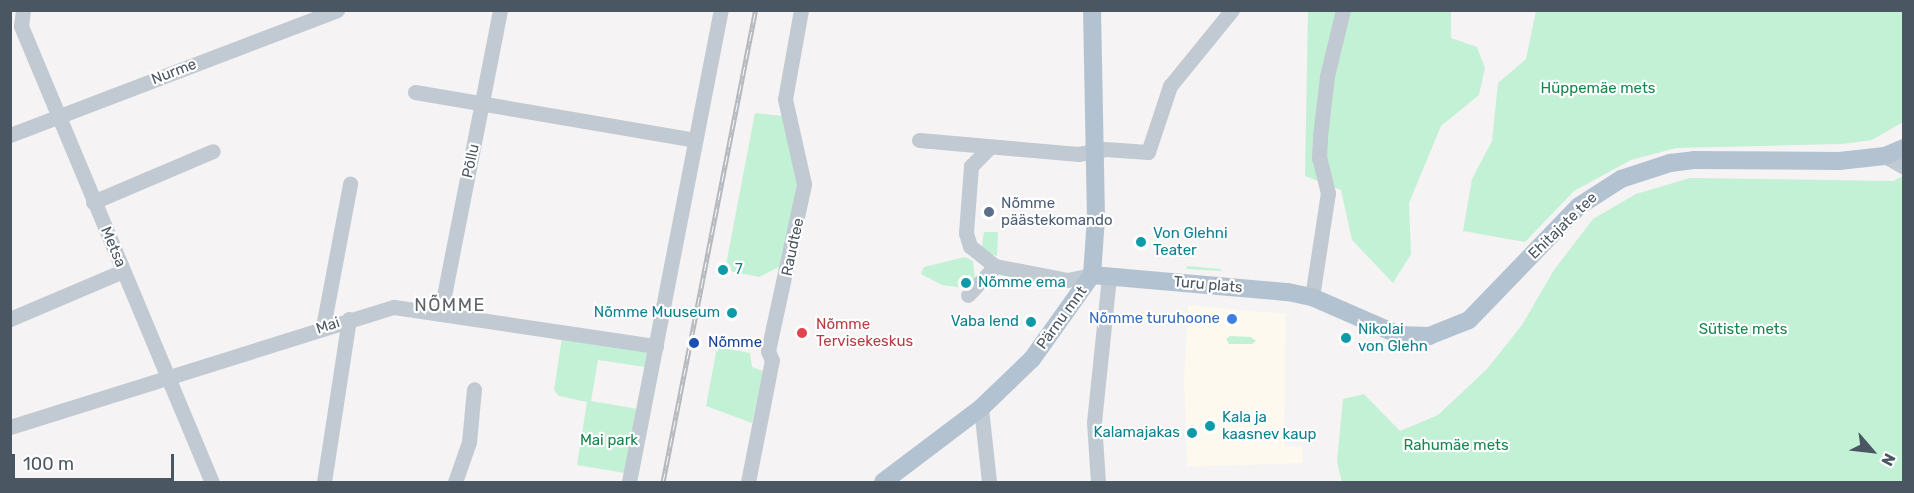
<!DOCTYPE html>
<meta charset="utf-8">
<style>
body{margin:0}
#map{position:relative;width:1914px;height:493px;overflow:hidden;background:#f5f3f3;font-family:Rubik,sans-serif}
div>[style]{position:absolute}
.commercial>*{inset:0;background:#fdf9ef}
.green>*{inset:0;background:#c3f1d5}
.minor>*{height:15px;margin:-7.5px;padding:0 7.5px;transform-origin:7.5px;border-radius:7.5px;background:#c1cad2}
.major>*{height:18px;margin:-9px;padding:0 9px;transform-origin:9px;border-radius:9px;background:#b3c2d1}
.rail>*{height:5px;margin-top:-2.5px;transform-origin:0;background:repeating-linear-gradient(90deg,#fff 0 9px,#b5b8bd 0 18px);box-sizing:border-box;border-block:2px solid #b5b8bd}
.dots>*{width:16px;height:16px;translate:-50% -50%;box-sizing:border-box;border:3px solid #fff;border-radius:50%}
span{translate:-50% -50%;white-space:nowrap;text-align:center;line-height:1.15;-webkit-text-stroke:4.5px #fff;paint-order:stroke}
.street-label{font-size:15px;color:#4a5661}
.park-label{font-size:15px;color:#17864f}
.service-label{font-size:15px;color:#4e5e75}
.left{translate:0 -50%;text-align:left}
.culture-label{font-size:15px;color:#0d838f}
.right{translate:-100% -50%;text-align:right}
.shop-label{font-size:15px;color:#366cbe}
.health-label{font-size:15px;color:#be3a42}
.transit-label{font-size:15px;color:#164399}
.quarter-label{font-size:18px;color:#5f6368;letter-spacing:1.5px}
.frame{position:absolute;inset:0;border:12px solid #4a5661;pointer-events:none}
.north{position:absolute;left:1842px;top:421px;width:60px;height:60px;-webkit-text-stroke:4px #fff;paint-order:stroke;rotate:118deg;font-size:16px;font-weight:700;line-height:24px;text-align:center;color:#4a5661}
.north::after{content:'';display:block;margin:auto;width:21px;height:27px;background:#4a5661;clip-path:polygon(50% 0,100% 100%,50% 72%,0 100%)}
.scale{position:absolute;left:12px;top:454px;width:162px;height:27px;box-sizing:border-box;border:3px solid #4a5661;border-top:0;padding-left:8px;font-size:18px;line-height:21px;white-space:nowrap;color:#4a5661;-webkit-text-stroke:4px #fff;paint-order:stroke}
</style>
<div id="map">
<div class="commercial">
<i style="clip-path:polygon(1188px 305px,1286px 314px,1284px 446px,1302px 447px,1303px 463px,1187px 467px,1184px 379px)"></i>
</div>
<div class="green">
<i style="clip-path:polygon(1308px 11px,1451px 11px,1451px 38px,1477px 47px,1485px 68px,1479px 95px,1441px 126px,1409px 203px,1411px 254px,1393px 283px,1352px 240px,1341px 190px,1305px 176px)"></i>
<i style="clip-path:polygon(1536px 11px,1903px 11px,1903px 122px,1872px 140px,1842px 144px,1676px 148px,1631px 160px,1574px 191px,1525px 242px,1463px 231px,1472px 179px,1492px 141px,1498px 83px,1526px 59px)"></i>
<i style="clip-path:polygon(755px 113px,782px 116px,798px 175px,785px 264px,759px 277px,725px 270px)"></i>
<i style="clip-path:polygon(1903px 176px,1903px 482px,1342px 482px,1337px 462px,1343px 399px,1364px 394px,1400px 431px,1438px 415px,1487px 369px,1522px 325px,1554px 270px,1593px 219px,1636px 194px,1690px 178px,1893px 181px)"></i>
<i style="clip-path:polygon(984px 232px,998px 232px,997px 256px,981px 251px)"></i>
<i style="clip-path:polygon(965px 257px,973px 261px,975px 280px,965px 288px,942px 285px,921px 274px,924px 267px)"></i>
<i style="clip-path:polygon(1187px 266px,1220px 269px,1222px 271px,1186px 269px)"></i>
<i style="clip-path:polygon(563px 331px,656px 346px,652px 368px,598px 360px,591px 401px,644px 410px,631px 474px,577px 465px,587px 402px,559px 396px,554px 390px)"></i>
<i style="clip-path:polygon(1230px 336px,1251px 337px,1256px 341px,1252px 344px,1229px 344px,1226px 339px)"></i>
<i style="clip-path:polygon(717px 347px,750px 353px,752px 367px,763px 371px,752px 423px,706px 406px)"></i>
</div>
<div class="minor">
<i style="left:23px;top:10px;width:16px;rotate:97deg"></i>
<i style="left:21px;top:26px;width:494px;rotate:67.3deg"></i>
<i style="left:415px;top:92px;width:284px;rotate:9.7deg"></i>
<i style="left:10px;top:135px;width:350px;rotate:-20.9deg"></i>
<i style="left:919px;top:140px;width:160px;rotate:5deg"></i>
<i style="left:1078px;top:154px;width:27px;rotate:-10deg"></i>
<i style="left:1105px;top:149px;width:43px;rotate:4deg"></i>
<i style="left:1148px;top:152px;width:70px;rotate:-71.6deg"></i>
<i style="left:1170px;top:86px;width:98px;rotate:-50.8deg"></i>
<i style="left:990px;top:147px;width:27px;rotate:135deg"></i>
<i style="left:971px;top:166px;width:67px;rotate:94.3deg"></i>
<i style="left:966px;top:233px;width:14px;rotate:73deg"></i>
<i style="left:970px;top:246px;width:32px;rotate:39deg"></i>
<i style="left:995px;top:266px;width:73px;rotate:11deg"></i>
<i style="left:1067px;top:280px;width:25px;rotate:-11deg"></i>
<i style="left:1885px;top:156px;width:22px;rotate:30deg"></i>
<i style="left:93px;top:202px;width:130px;rotate:-23deg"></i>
<i style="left:968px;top:295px;width:40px;rotate:-47deg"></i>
<i style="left:1312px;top:297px;width:105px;rotate:-81.3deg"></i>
<i style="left:1328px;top:193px;width:36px;rotate:-104deg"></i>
<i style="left:1319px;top:158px;width:22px;rotate:-87deg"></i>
<i style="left:1320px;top:136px;width:60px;rotate:-83.3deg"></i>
<i style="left:1327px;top:76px;width:68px;rotate:-76.4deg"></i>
<i style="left:441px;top:311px;width:307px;rotate:-78.9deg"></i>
<i style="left:10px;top:319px;width:123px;rotate:-23deg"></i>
<i style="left:323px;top:327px;width:146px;rotate:-79.3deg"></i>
<i style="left:981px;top:408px;width:74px;rotate:83.8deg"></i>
<i style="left:10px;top:427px;width:402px;rotate:-17.4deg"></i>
<i style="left:394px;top:307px;width:265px;rotate:8.5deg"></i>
<i style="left:324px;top:482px;width:165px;rotate:-81.3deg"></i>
<i style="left:455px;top:482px;width:42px;rotate:-70.7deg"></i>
<i style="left:469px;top:442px;width:53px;rotate:-84.6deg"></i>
<i style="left:629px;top:482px;width:481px;rotate:-79deg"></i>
<i style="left:748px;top:482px;width:124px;rotate:-78.9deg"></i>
<i style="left:772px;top:360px;width:10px;rotate:-114deg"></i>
<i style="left:768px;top:351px;width:171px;rotate:-77.8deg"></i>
<i style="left:804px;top:184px;width:87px;rotate:-102.6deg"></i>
<i style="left:785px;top:99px;width:90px;rotate:-79.8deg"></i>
<i style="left:1098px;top:482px;width:60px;rotate:-93.8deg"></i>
<i style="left:1094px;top:422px;width:147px;rotate:-84.1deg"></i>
</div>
<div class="major">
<i style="left:1092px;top:275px;width:197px;rotate:5deg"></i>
<i style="left:1288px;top:292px;width:25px;rotate:12deg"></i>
<i style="left:1312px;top:297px;width:95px;rotate:23.6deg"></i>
<i style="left:1399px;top:335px;width:30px;rotate:2deg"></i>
<i style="left:1429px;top:336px;width:43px;rotate:-21.8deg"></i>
<i style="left:1469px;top:320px;width:158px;rotate:-46deg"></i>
<i style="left:1579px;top:206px;width:50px;rotate:-32.7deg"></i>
<i style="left:1621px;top:179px;width:52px;rotate:-18.1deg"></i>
<i style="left:1670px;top:163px;width:24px;rotate:-7deg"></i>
<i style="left:1694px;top:160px;width:145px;rotate:0.4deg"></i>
<i style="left:1839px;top:161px;width:46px;rotate:-6.2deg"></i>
<i style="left:1885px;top:156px;width:21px;rotate:-23deg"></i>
<i style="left:883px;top:482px;width:123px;rotate:-37.1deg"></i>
<i style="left:981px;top:408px;width:71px;rotate:-43.9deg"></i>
<i style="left:1032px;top:359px;width:103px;rotate:-54.5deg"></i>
<i style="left:1092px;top:275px;width:57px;rotate:-86deg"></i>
<i style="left:1096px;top:218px;width:208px;rotate:-91.1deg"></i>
</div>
<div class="rail">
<i style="left:663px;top:482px;width:481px;rotate:-78.9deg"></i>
</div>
<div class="dots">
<i style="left:989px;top:212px;background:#5c6f8a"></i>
<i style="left:1141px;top:242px;background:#0f9aa8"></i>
<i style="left:723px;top:270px;background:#0f9aa8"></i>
<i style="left:966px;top:283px;background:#0f9aa8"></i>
<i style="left:732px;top:313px;background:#0f9aa8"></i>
<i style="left:1232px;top:319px;background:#3f7fe0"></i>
<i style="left:1031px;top:322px;background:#0f9aa8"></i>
<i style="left:802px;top:333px;background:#e0444e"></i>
<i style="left:1346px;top:338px;background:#0f9aa8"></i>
<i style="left:694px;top:343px;background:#1a4fb4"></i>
<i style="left:1210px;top:426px;background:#0f9aa8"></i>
<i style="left:1192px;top:433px;background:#0f9aa8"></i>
</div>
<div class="street-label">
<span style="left:174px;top:72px;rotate:-21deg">Nurme</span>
<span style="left:471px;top:161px;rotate:-78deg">Põllu</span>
<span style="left:1563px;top:226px;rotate:-44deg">Ehitajate tee</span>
<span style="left:113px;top:247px;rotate:67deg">Metsa</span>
<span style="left:793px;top:247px;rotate:-78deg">Raudtee</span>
<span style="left:1208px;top:285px;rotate:5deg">Turu plats</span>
<span style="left:1062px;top:318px;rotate:-54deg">Pärnu mnt</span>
<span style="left:328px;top:326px;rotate:-18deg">Mai</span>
</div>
<div class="park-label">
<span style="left:1598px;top:89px">Hüppemäe mets</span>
<span style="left:1743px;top:330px">Sütiste mets</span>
<span style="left:609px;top:441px">Mai park</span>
<span style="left:1456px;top:446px">Rahumäe mets</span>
</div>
<div class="service-label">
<span class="left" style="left:1001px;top:212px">Nõmme<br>päästekomando</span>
</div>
<div class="culture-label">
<span class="left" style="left:1153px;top:242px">Von Glehni<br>Teater</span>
<span class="left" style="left:735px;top:270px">7</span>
<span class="left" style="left:978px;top:283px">Nõmme ema</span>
<span class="right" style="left:720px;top:313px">Nõmme Muuseum</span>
<span class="right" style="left:1019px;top:322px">Vaba lend</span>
<span class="left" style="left:1358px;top:338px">Nikolai<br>von Glehn</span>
<span class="left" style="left:1222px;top:426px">Kala ja<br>kaasnev kaup</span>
<span class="right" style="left:1180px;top:433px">Kalamajakas</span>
</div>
<div class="shop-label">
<span class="right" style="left:1220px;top:319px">Nõmme turuhoone</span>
</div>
<div class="health-label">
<span class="left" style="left:816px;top:333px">Nõmme<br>Tervisekeskus</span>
</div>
<div class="transit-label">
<span class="left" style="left:708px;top:343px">Nõmme</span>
</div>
<div class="quarter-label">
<span style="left:450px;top:305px">NÕMME</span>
</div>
<div class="frame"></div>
<div class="north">N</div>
<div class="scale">100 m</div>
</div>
